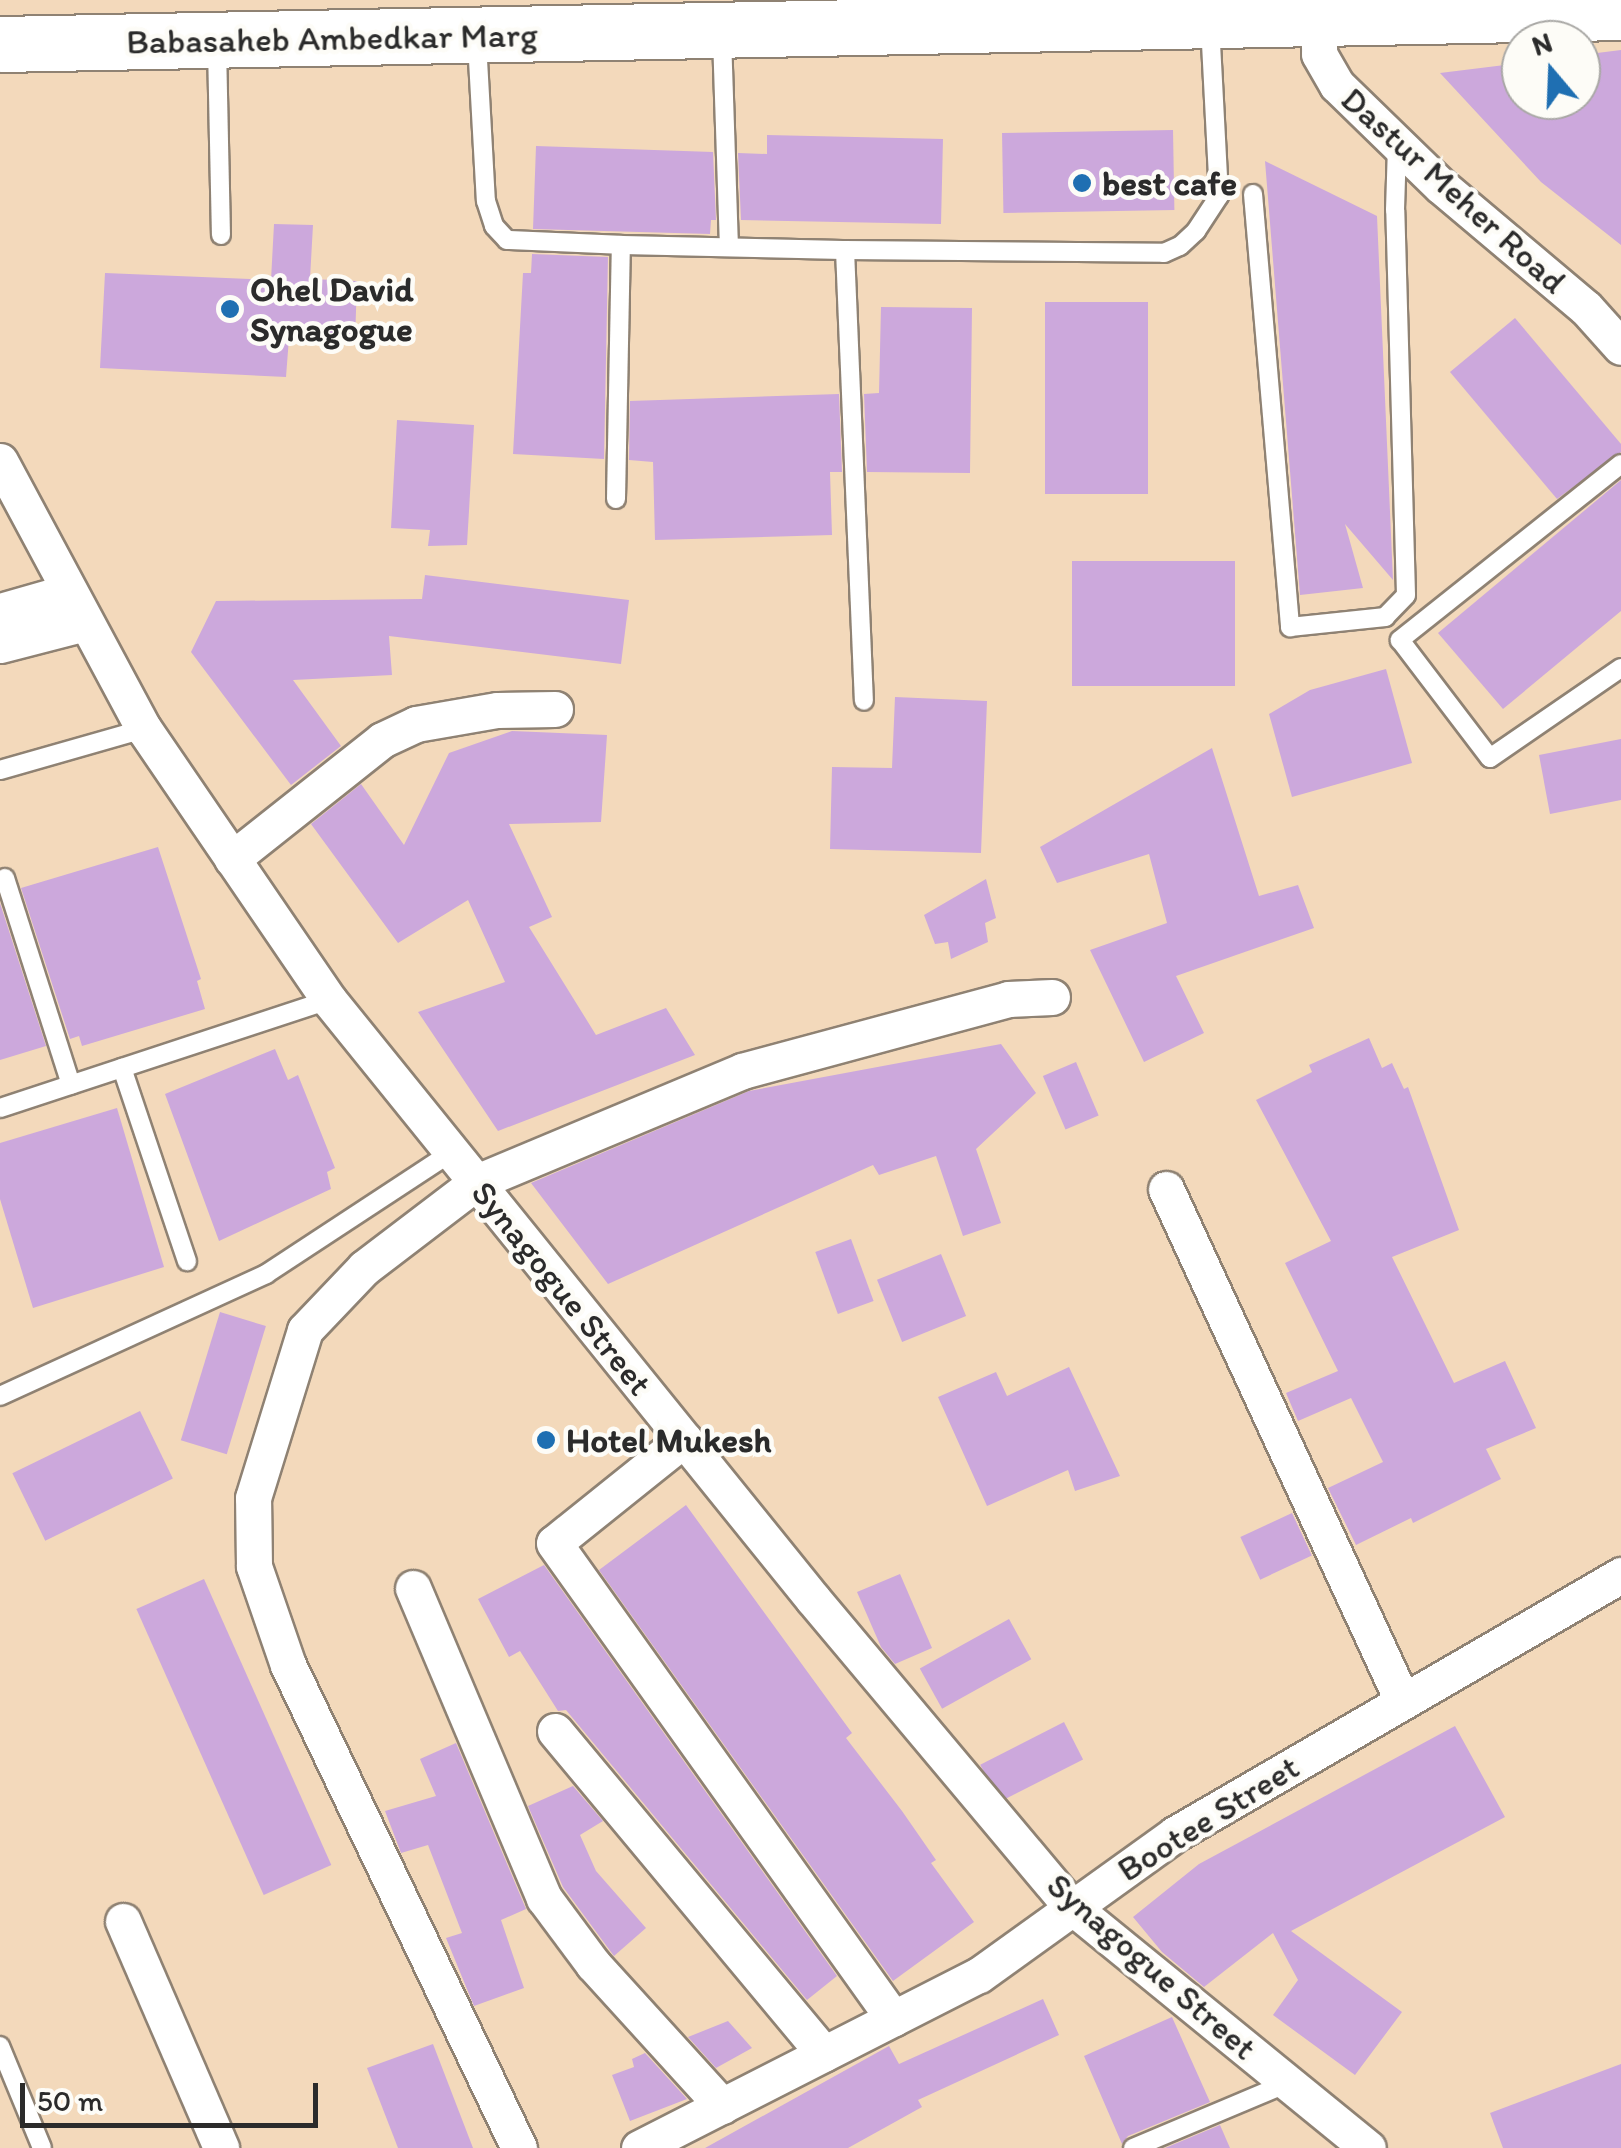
<!DOCTYPE html>
<style>
body{margin:0}
#map{position:relative;width:1621px;height:2148px;overflow:hidden;background:#f3d9bb;font-family:Itim,sans-serif}
div>[style]{position:absolute}
.building>*{inset:0;background:#cca8dc;transform-origin:0 0}
.roads{filter:drop-shadow(2px 0 #8f8273) drop-shadow(-2px 0 #8f8273) drop-shadow(0 2px #8f8273) drop-shadow(0 -2px #8f8273)}
.service>*{height:18px;margin:-9px;padding:0 9px;transform-origin:9px;border-radius:9px;background:#fff}
.minor>*{height:35px;margin:-17.5px;padding:0 17.5px;transform-origin:17.5px;border-radius:17.5px;background:#fff}
.primary>*{height:55px;margin:-27.5px;padding:0 27.5px;transform-origin:27.5px;border-radius:27.5px;background:#fff}
.dots>*{width:28px;height:28px;translate:-50% -50%;box-sizing:border-box;border:5px solid #fdfcf7;border-radius:50%}
span{translate:-50% -50%;white-space:nowrap;text-align:center;line-height:1.15;-webkit-text-stroke:9px #fdfcf7;paint-order:stroke}
.street-label{font-size:35px;color:#2b2b2b}
.poi-label{font-size:35px;color:#2b2b2b;font-weight:700}
.left{translate:0 -50%;text-align:left}
.north{position:absolute;left:1501px;top:20px;width:100px;height:100px;box-sizing:border-box;background:#fdfcf7;border:2px solid #a9a8a5;border-radius:50%;rotate:341deg;font-size:28px;font-weight:700;line-height:40px;text-align:center;color:#2b2b2b}
.north::after{content:'';display:block;margin:auto;width:35px;height:45px;background:#1f6fb2;clip-path:polygon(50% 0,100% 100%,50% 72%,0 100%)}
.scale{position:absolute;left:20px;top:2083px;width:298px;height:45px;box-sizing:border-box;border:5px solid #2b2b2b;border-top:0;padding-left:12px;font-size:30px;line-height:35px;white-space:nowrap;color:#2b2b2b;-webkit-text-stroke:8px #fdfcf7;paint-order:stroke}
</style>
<div id="map">
<div class="building">
<i style="clip-path:polygon(1621px 50px,1621px 245px,1541px 182px,1440px 73px,1521px 63px,1521px 100px,1581px 100px,1581px 55px)"></i>
<i style="left:1173px;top:130px;width:80px;height:171px;rotate:89deg"></i>
<i style="clip-path:polygon(767px 135px,943px 139px,941px 224px,741px 220px,738px 153px,767px 154px)"></i>
<i style="clip-path:polygon(536px 146px,713px 152px,716px 220px,711px 220px,710px 234px,533px 229px)"></i>
<i style="clip-path:polygon(1265px 161px,1377px 216px,1393px 580px,1345px 524px,1363px 588px,1300px 595px)"></i>
<i style="clip-path:polygon(274px 224px,313px 225px,310px 279px,357px 281px,355px 341px,289px 338px,286px 377px,100px 368px,105px 273px,271px 280px)"></i>
<i style="clip-path:polygon(532px 254px,608px 257px,604px 459px,513px 454px,523px 273px,531px 273px)"></i>
<i style="left:1045px;top:302px;width:103px;height:192px"></i>
<i style="clip-path:polygon(881px 307px,972px 308px,970px 473px,867px 472px,864px 394px,879px 393px)"></i>
<i style="clip-path:polygon(1515px 318px,1621px 444px,1621px 452px,1557px 499px,1450px 372px)"></i>
<i style="clip-path:polygon(839px 394px,842px 472px,830px 472px,832px 535px,655px 540px,653px 462px,629px 460px,630px 401px)"></i>
<i style="clip-path:polygon(397px 420px,474px 425px,467px 545px,428px 546px,430px 530px,391px 528px)"></i>
<i style="clip-path:polygon(1621px 480px,1621px 611px,1503px 709px,1438px 633px)"></i>
<i style="left:1235px;top:561px;width:125px;height:163px;rotate:90deg"></i>
<i style="clip-path:polygon(425px 575px,629px 600px,621px 664px,389px 636px,392px 675px,293px 680px,341px 746px,291px 785px,191px 652px,216px 601px,422px 599px)"></i>
<i style="clip-path:polygon(1386px 669px,1412px 763px,1292px 797px,1269px 714px,1310px 690px)"></i>
<i style="clip-path:polygon(895px 697px,987px 701px,981px 853px,830px 849px,832px 767px,892px 768px)"></i>
<i style="clip-path:polygon(512px 731px,607px 735px,601px 822px,509px 824px,552px 917px,529px 927px,596px 1035px,666px 1008px,695px 1055px,498px 1131px,418px 1012px,505px 982px,468px 900px,398px 943px,311px 824px,361px 784px,404px 845px,449px 753px)"></i>
<i style="clip-path:polygon(1621px 739px,1621px 800px,1550px 814px,1539px 755px)"></i>
<i style="clip-path:polygon(1212px 748px,1259px 896px,1298px 885px,1314px 928px,1176px 976px,1204px 1033px,1144px 1062px,1090px 950px,1167px 923px,1149px 854px,1057px 883px,1040px 847px)"></i>
<i style="clip-path:polygon(158px 847px,201px 979px,197px 981px,205px 1009px,82px 1046px,79px 1036px,70px 1039px,21px 888px)"></i>
<i style="clip-path:polygon(986px 879px,996px 918px,985px 923px,988px 942px,951px 959px,948px 942px,935px 944px,924px 915px)"></i>
<i style="clip-path:polygon(0 903px,46px 1046px,0 1060px)"></i>
<i style="clip-path:polygon(1369px 1038px,1382px 1068px,1392px 1063px,1404px 1089px,1408px 1087px,1459px 1230px,1392px 1257px,1454px 1383px,1505px 1361px,1536px 1428px,1486px 1449px,1501px 1479px,1413px 1523px,1411px 1518px,1356px 1545px,1328px 1488px,1383px 1462px,1351px 1398px,1298px 1421px,1286px 1393px,1338px 1371px,1285px 1263px,1331px 1241px,1256px 1100px,1312px 1072px,1309px 1065px)"></i>
<i style="clip-path:polygon(1001px 1044px,1036px 1093px,976px 1149px,1001px 1223px,963px 1236px,936px 1156px,879px 1175px,873px 1165px,608px 1284px,531px 1183px,749px 1091px)"></i>
<i style="clip-path:polygon(275px 1049px,288px 1080px,298px 1075px,335px 1168px,327px 1172px,331px 1189px,219px 1241px,165px 1094px)"></i>
<i style="left:1076px;top:1062px;width:58px;height:36px;rotate:67deg"></i>
<i style="clip-path:polygon(117px 1108px,164px 1267px,33px 1308px,0 1199px,0 1143px)"></i>
<i style="left:851px;top:1239px;width:66px;height:38px;rotate:70deg"></i>
<i style="left:941px;top:1254px;width:67px;height:69px;rotate:68deg"></i>
<i style="left:220px;top:1312px;width:48px;height:134px;rotate:17deg"></i>
<i style="clip-path:polygon(1069px 1367px,1120px 1476px,1075px 1491px,1068px 1470px,987px 1506px,938px 1397px,996px 1372px,1007px 1396px)"></i>
<i style="left:140px;top:1411px;width:75px;height:142px;rotate:64deg"></i>
<i style="clip-path:polygon(686px 1505px,852px 1733px,846px 1738px,902px 1811px,936px 1860px,931px 1863px,974px 1922px,893px 1981px,599px 1570px)"></i>
<i style="left:1292px;top:1513px;width:47px;height:57px;rotate:65deg"></i>
<i style="clip-path:polygon(544px 1565px,837px 1976px,807px 2000px,566px 1710px,558px 1711px,520px 1651px,509px 1657px,478px 1599px)"></i>
<i style="clip-path:polygon(900px 1574px,932px 1648px,895px 1664px,881px 1647px,857px 1592px)"></i>
<i style="left:204px;top:1579px;width:313px;height:74px;rotate:66deg"></i>
<i style="left:1009px;top:1619px;width:46px;height:102px;rotate:61deg"></i>
<i style="left:1064px;top:1722px;width:42px;height:94px;rotate:63deg"></i>
<i style="clip-path:polygon(1455px 1726px,1505px 1817px,1291px 1931px,1402px 2012px,1355px 2075px,1273px 2015px,1298px 1980px,1273px 1933px,1204px 1987px,1162px 1952px,1133px 1917px,1199px 1864px)"></i>
<i style="clip-path:polygon(456px 1743px,526px 1909px,501px 1920px,524px 1988px,474px 2006px,446px 1938px,462px 1933px,428px 1845px,401px 1853px,385px 1811px,436px 1796px,420px 1759px)"></i>
<i style="clip-path:polygon(573px 1786px,603px 1821px,580px 1835px,596px 1871px,646px 1928px,614px 1956px,563px 1887px,528px 1806px)"></i>
<i style="clip-path:polygon(1043px 1999px,1059px 2035px,918px 2100px,922px 2107px,848px 2148px,705px 2148px,889px 2046px,899px 2064px)"></i>
<i style="clip-path:polygon(1172px 2017px,1210px 2102px,1128px 2136px,1122px 2144px,1084px 2056px)"></i>
<i style="clip-path:polygon(728px 2021px,752px 2048px,716px 2068px,688px 2037px)"></i>
<i style="clip-path:polygon(433px 2044px,473px 2148px,398px 2148px,367px 2068px)"></i>
<i style="clip-path:polygon(645px 2053px,687px 2099px,630px 2121px,612px 2075px,634px 2067px,632px 2059px)"></i>
<i style="clip-path:polygon(1621px 2064px,1621px 2148px,1503px 2148px,1490px 2113px)"></i>
<i style="clip-path:polygon(1220px 2125px,1230px 2148px,1165px 2148px)"></i>
</div>
<div class="roads">
<div class="service">
<i style="left:722px;top:37px;width:210px;rotate:88.1deg"></i>
<i style="left:477px;top:42px;width:159px;rotate:86.8deg"></i>
<i style="left:486px;top:201px;width:26px;rotate:72deg"></i>
<i style="left:494px;top:226px;width:19px;rotate:47deg"></i>
<i style="left:507px;top:240px;width:114px;rotate:2.5deg"></i>
<i style="left:217px;top:46px;width:189px;rotate:88.8deg"></i>
<i style="left:1253px;top:194px;width:435px;rotate:85.1deg"></i>
<i style="left:1290px;top:627px;width:96px;rotate:-6deg"></i>
<i style="left:1385px;top:617px;width:30px;rotate:-46deg"></i>
<i style="left:1406px;top:595px;width:385px;rotate:-91.6deg"></i>
<i style="left:1395px;top:210px;width:63px;rotate:-88.2deg"></i>
<i style="left:845px;top:250px;width:319px;rotate:0.5deg"></i>
<i style="left:1164px;top:253px;width:17px;rotate:-24deg"></i>
<i style="left:1180px;top:246px;width:22px;rotate:-43deg"></i>
<i style="left:1196px;top:231px;width:42px;rotate:-56.7deg"></i>
<i style="left:1219px;top:196px;width:169px;rotate:-93deg"></i>
<i style="left:1621px;top:464px;width:283px;rotate:141.5deg"></i>
<i style="left:1400px;top:640px;width:148px;rotate:52.7deg"></i>
<i style="left:1490px;top:758px;width:159px;rotate:-34.5deg"></i>
<i style="left:616px;top:499px;width:254px;rotate:-88.9deg"></i>
<i style="left:621px;top:245px;width:224px;rotate:1.3deg"></i>
<i style="left:845px;top:250px;width:451px;rotate:87.6deg"></i>
<i style="left:0;top:770px;width:150px;rotate:-15.9deg"></i>
<i style="left:5px;top:878px;width:217px;rotate:72.3deg"></i>
<i style="left:122px;top:1068px;width:204px;rotate:71.4deg"></i>
<i style="left:0;top:1108px;width:346px;rotate:-18.2deg"></i>
<i style="left:0;top:1396px;width:293px;rotate:-24.6deg"></i>
<i style="left:266px;top:1274px;width:222px;rotate:-33.3deg"></i>
<i style="left:0;top:2046px;width:110px;rotate:67.6deg"></i>
<i style="left:1133px;top:2148px;width:168px;rotate:-22.8deg"></i>
</div>
<div class="minor">
<i style="left:1318px;top:18px;width:36px;rotate:88deg"></i>
<i style="left:1319px;top:54px;width:36px;rotate:60deg"></i>
<i style="left:1337px;top:85px;width:145px;rotate:44.2deg"></i>
<i style="left:1441px;top:186px;width:189px;rotate:40.1deg"></i>
<i style="left:1586px;top:308px;width:52px;rotate:48.1deg"></i>
<i style="left:0;top:461px;width:304px;rotate:61.8deg"></i>
<i style="left:144px;top:729px;width:328px;rotate:55.7deg"></i>
<i style="left:329px;top:1000px;width:770px;rotate:51.06deg"></i>
<i style="left:813px;top:1599px;width:401px;rotate:50deg"></i>
<i style="left:1071px;top:1906px;width:383px;rotate:39.2deg"></i>
<i style="left:0;top:611px;width:70px;rotate:-15.8deg"></i>
<i style="left:0;top:645px;width:88px;rotate:-14.5deg"></i>
<i style="left:232px;top:859px;width:191px;rotate:-38.4deg"></i>
<i style="left:382px;top:740px;width:38px;rotate:-25deg"></i>
<i style="left:416px;top:724px;width:82px;rotate:-9.8deg"></i>
<i style="left:497px;top:710px;width:58px;rotate:-1deg"></i>
<i style="left:1166px;top:1189px;width:563px;rotate:65.21deg"></i>
<i style="left:684px;top:1439px;width:166px;rotate:141.3deg"></i>
<i style="left:554px;top:1543px;width:584px;rotate:54.49deg"></i>
<i style="left:413px;top:1588px;width:337px;rotate:67.1deg"></i>
<i style="left:544px;top:1898px;width:82px;rotate:53.4deg"></i>
<i style="left:593px;top:1964px;width:192px;rotate:47.7deg"></i>
<i style="left:555px;top:1731px;width:420px;rotate:50.2deg"></i>
<i style="left:123px;top:1921px;width:247px;rotate:66.6deg"></i>
<i style="left:519px;top:2148px;width:535px;rotate:-115.56deg"></i>
<i style="left:288px;top:1665px;width:105px;rotate:-109deg"></i>
<i style="left:254px;top:1566px;width:68px;rotate:-90.8deg"></i>
<i style="left:253px;top:1498px;width:176px;rotate:-72.8deg"></i>
<i style="left:305px;top:1330px;width:86px;rotate:-46.4deg"></i>
<i style="left:364px;top:1268px;width:142px;rotate:-37.3deg"></i>
<i style="left:477px;top:1182px;width:287px;rotate:-22.7deg"></i>
<i style="left:742px;top:1071px;width:276px;rotate:-15.1deg"></i>
<i style="left:1008px;top:999px;width:44px;rotate:-2.6deg"></i>
<i style="left:639px;top:2148px;width:381px;rotate:-27deg"></i>
<i style="left:979px;top:1975px;width:241px;rotate:-35.7deg"></i>
<i style="left:1175px;top:1834px;width:516px;rotate:-30.14deg"></i>
</div>
<div class="primary">
<i style="left:0;top:44px;width:1621px;rotate:-1.13deg"></i>
</div>
</div>
<div class="dots">
<i style="left:1082px;top:183px;background:#1f6fb2"></i>
<i style="left:230px;top:309px;background:#1f6fb2"></i>
<i style="left:546px;top:1440px;background:#1f6fb2"></i>
</div>
<div class="street-label">
<span style="left:332px;top:38px;rotate:-1deg">Babasaheb Ambedkar Marg</span>
<span style="left:1454px;top:190px;rotate:42deg">Dastur Meher Road</span>
<span style="left:562px;top:1288px;rotate:51deg">Synagogue Street</span>
<span style="left:1208px;top:1818px;rotate:-32deg">Bootee Street</span>
<span style="left:1152px;top:1966px;rotate:41deg">Synagogue Street</span>
</div>
<div class="poi-label">
<span class="left" style="left:1102px;top:183px">best cafe</span>
<span class="left" style="left:250px;top:309px">Ohel David<br>Synagogue</span>
<span class="left" style="left:566px;top:1440px">Hotel Mukesh</span>
</div>
<div class="north">N</div>
<div class="scale">50 m</div>
</div>
